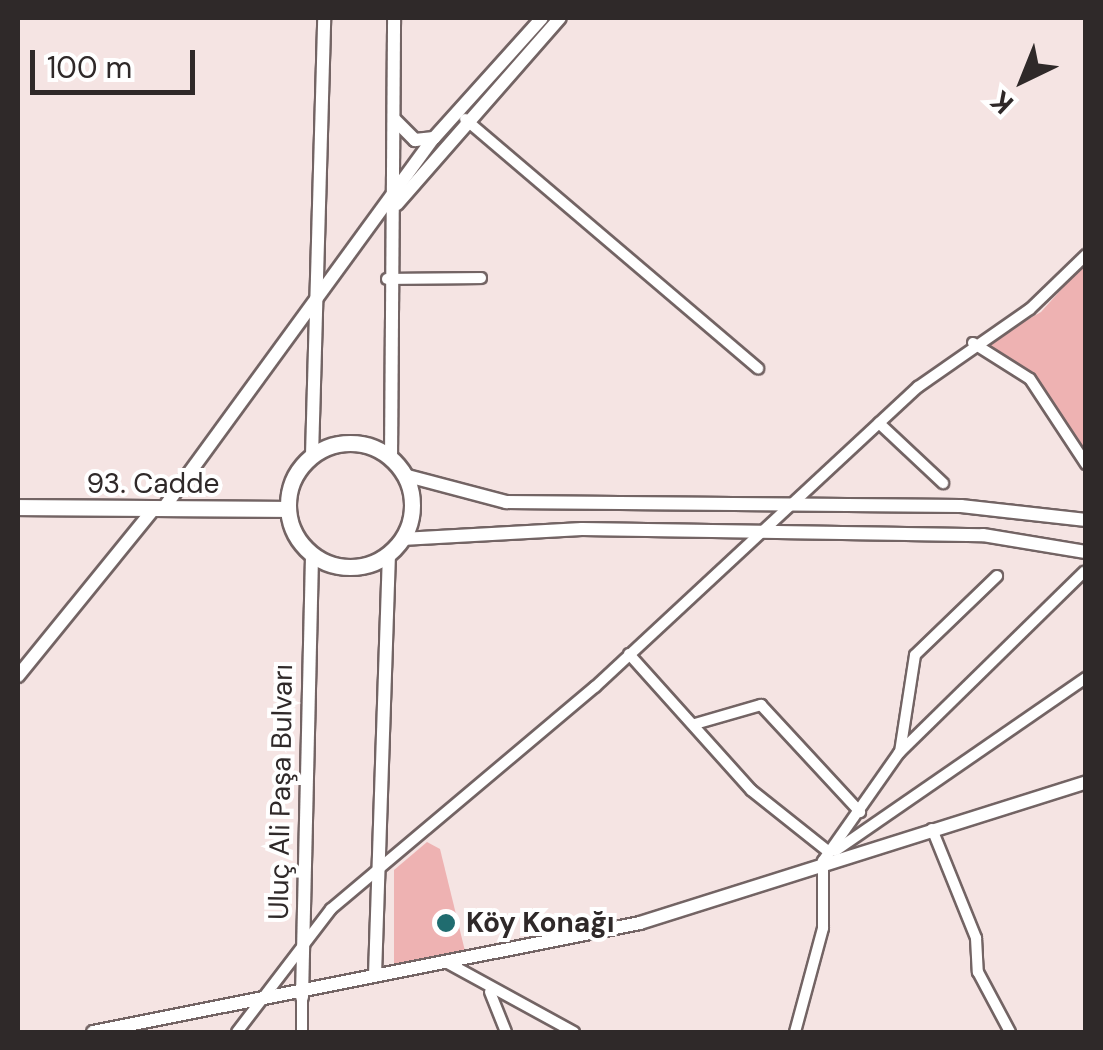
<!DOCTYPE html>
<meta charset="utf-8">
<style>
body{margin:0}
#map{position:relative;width:1103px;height:1050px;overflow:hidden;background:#f5e4e3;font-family:"DM Sans",sans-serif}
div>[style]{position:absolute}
.green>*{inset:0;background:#eeb2b2}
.roads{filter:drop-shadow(2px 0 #736464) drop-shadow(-2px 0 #736464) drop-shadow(0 2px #736464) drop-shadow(0 -2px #736464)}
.minor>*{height:10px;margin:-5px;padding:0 5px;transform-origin:5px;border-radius:5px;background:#fff}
.tertiary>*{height:12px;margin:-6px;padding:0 6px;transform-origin:6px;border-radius:6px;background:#fff}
.secondary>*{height:15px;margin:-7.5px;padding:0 7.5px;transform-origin:7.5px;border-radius:7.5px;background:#fff}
.secondary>.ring{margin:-7.5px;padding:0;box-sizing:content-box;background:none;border:15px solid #fff;border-radius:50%}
.dots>*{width:28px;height:28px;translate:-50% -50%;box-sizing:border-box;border:5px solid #fff;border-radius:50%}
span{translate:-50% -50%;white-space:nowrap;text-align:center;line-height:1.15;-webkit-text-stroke:8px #fff;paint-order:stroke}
.street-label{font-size:28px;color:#2f2929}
.poi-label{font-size:28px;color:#2f2929;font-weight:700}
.left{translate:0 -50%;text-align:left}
.frame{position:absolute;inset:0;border:20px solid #2f2929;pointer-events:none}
.north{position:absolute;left:973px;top:30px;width:100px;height:100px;-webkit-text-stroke:8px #fff;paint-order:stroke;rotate:223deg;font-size:28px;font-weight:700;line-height:40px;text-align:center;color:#2f2929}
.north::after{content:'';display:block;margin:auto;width:35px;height:45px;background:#2f2929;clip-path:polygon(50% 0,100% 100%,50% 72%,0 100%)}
.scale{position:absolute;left:30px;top:50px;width:165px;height:45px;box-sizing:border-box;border:5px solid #2f2929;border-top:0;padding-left:12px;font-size:30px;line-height:35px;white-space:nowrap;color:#2f2929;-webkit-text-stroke:8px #fff;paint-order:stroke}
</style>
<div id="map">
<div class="green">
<i style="clip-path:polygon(1085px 263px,1085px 453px,1027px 373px,987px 343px,1041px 312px)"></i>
<i style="clip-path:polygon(427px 842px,440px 849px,465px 951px,394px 964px,394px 870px)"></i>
</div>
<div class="roads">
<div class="minor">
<i style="left:465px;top:119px;width:385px;rotate:40.4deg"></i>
<i style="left:387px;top:279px;width:94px;rotate:-0.6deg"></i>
<i style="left:973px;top:343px;width:67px;rotate:32.3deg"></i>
<i style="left:1030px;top:379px;width:102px;rotate:56.6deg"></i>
<i style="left:879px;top:423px;width:88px;rotate:43.2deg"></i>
<i style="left:629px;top:654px;width:183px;rotate:48.1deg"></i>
<i style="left:751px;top:790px;width:100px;rotate:38.5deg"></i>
<i style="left:695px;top:724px;width:69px;rotate:-16.1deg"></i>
<i style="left:761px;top:705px;width:146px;rotate:47.2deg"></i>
<i style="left:900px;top:752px;width:98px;rotate:-81.2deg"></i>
<i style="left:915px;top:655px;width:114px;rotate:-43.9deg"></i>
<i style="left:932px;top:829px;width:118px;rotate:68deg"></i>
<i style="left:976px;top:938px;width:34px;rotate:87deg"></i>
<i style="left:978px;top:972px;width:68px;rotate:61.9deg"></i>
<i style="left:835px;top:851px;width:305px;rotate:-34.6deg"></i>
<i style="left:446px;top:962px;width:146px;rotate:28.7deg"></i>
<i style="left:490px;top:992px;width:43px;rotate:68.2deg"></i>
<i style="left:302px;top:997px;width:35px;rotate:90deg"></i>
<i style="left:237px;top:1032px;width:155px;rotate:-52.6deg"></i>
<i style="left:331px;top:909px;width:345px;rotate:-40.1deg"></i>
<i style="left:595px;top:687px;width:441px;rotate:-42.9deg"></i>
<i style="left:918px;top:387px;width:136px;rotate:-34.9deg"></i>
<i style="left:1030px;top:309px;width:78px;rotate:-44deg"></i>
<i style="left:795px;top:1032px;width:108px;rotate:-74.9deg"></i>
<i style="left:823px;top:928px;width:67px;rotate:-90deg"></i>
<i style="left:823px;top:861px;width:132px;rotate:-54.9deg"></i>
<i style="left:899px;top:753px;width:259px;rotate:-44.4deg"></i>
</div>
<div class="tertiary">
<i style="left:394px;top:119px;width:30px;rotate:45deg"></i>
<i style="left:415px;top:140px;width:19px;rotate:-6deg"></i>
<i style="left:434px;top:138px;width:161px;rotate:-48deg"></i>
<i style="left:397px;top:204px;width:247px;rotate:-48.8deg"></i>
<i style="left:312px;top:456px;width:438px;rotate:-88.4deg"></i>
<i style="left:391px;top:459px;width:441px;rotate:-89.6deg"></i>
<i style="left:404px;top:475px;width:106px;rotate:14.8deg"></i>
<i style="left:506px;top:502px;width:455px;rotate:0.5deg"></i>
<i style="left:961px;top:506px;width:126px;rotate:6.4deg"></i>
<i style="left:163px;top:509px;width:459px;rotate:-53.9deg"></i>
<i style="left:402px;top:539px;width:180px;rotate:-3.2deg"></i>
<i style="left:582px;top:529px;width:401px;rotate:0.9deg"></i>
<i style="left:983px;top:535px;width:104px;rotate:9.4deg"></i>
<i style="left:18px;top:676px;width:213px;rotate:-50.9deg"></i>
<i style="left:375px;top:975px;width:422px;rotate:-88.1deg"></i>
<i style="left:302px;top:997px;width:443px;rotate:-88.7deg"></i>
<i style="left:93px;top:1032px;width:558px;rotate:-11.27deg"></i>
<i style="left:640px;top:923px;width:468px;rotate:-17.5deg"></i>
</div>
<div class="secondary">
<i class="ring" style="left:288px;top:443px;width:109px;height:109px"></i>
<i style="left:18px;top:507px;width:270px;rotate:0.4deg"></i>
</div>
</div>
<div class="dots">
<i style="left:446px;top:923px;background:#206c6f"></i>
</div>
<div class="street-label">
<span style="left:153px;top:484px">93. Cadde</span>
<span style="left:281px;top:792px;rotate:-89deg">Uluç Ali Paşa Bulvarı</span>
</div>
<div class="poi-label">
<span class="left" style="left:466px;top:923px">Köy Konağı</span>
</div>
<div class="frame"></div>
<div class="north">K</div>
<div class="scale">100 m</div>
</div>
